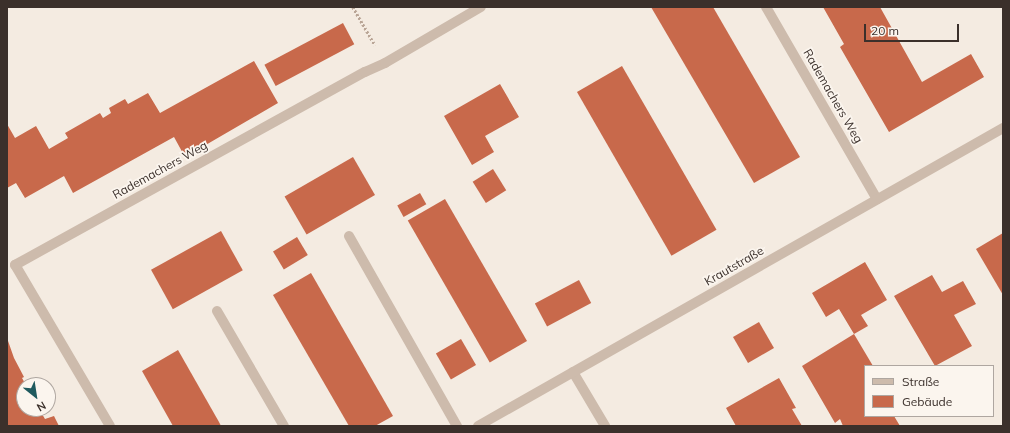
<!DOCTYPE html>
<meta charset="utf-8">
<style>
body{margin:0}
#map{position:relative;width:1010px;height:433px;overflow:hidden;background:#f4ebe1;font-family:Mulish,sans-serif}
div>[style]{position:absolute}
.building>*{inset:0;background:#c8694b;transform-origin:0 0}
.path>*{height:2.5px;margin-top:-1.25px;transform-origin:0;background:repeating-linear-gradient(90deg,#b9a596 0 2px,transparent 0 4px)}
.service>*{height:10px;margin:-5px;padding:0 5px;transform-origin:5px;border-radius:5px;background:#cdbbac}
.minor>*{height:10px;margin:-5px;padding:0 5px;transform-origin:5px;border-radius:5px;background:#cdbbac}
span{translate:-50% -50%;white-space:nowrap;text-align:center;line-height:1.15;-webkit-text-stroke:3.5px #fbf5ee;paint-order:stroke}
.street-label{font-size:12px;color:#3b302b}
.frame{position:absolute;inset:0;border:8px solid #3b302b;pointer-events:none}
.legend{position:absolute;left:864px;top:365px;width:130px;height:52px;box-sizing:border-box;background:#fbf5ee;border:1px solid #aea6a0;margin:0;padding:5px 7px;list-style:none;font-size:12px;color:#3b302b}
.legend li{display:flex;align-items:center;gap:8px;height:20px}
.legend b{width:20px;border:1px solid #aea6a0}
.north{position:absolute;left:16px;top:377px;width:40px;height:40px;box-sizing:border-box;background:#fbf5ee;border:1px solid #aea6a0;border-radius:50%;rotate:150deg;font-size:11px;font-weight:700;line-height:16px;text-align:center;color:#3b302b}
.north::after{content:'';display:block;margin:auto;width:14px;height:18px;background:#1f5a5e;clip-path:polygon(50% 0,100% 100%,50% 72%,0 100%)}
.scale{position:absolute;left:864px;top:24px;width:95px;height:18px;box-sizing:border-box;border:2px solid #3b302b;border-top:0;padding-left:5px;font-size:12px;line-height:14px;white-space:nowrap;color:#3b302b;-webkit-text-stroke:3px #fbf5ee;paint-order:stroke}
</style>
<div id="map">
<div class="building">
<i style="clip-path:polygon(651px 7px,713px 7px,800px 157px,754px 183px)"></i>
<i style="clip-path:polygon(823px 7px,880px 7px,922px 82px,971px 54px,984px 77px,889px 132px,840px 47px,844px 44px)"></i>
<i style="left:343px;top:23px;width:24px;height:89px;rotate:62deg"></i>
<i style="clip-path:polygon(254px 61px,278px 103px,185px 157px,174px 137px,73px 193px,64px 176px,25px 198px,16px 183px,7px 188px,7px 124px,15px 138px,36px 126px,49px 149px,68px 138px,65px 133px,100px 113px,103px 118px,111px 113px,109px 108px,125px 99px,128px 104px,148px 93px,160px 113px)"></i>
<i style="left:622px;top:66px;width:189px;height:52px;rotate:60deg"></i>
<i style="clip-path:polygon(500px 84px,519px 117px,485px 136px,494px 152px,472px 165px,444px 116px)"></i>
<i style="left:353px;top:157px;width:44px;height:79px;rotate:60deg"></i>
<i style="left:493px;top:169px;width:25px;height:24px;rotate:58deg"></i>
<i style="left:420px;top:193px;width:13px;height:26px;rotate:61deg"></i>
<i style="left:445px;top:199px;width:164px;height:43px;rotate:60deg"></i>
<i style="left:221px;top:231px;width:45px;height:80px;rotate:61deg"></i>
<i style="clip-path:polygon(1003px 233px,1003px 295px,976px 249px)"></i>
<i style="left:297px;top:237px;width:21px;height:28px;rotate:59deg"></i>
<i style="clip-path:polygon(865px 262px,887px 300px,861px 315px,868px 326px,854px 334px,839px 309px,826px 317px,812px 293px)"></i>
<i style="clip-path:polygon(311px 273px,393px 416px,375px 426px,349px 426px,273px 295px)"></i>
<i style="clip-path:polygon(932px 275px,942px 292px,963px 281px,976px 304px,954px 315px,972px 346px,935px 366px,894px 296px)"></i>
<i style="left:579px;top:280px;width:26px;height:50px;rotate:62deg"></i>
<i style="left:759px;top:322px;width:30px;height:30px;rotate:60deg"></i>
<i style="clip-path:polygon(854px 334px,873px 366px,865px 366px,865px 416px,894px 416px,900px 426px,843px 426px,840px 419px,835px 423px,802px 366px)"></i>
<i style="clip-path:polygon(7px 338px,14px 358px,24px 377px,22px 378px,26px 385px,24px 385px,24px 409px,39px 409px,45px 419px,54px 416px,59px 426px,7px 426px)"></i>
<i style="left:461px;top:339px;width:30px;height:29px;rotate:60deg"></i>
<i style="clip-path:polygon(178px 350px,219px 422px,221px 426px,173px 426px,142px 371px)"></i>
<i style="clip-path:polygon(779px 378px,796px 408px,792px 409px,802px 426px,736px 426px,726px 408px)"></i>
</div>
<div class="path">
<i style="left:353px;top:7px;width:44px;rotate:59.9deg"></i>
</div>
<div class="service">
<i style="left:349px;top:236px;width:219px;rotate:60.4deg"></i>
<i style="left:217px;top:311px;width:133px;rotate:59.8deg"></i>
<i style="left:573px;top:372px;width:63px;rotate:59.3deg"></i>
</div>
<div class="minor">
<i style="left:766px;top:7px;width:222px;rotate:60deg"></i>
<i style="left:110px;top:426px;width:187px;rotate:-120.5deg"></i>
<i style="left:15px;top:265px;width:400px;rotate:-28.9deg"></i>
<i style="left:365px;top:72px;width:22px;rotate:-24deg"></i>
<i style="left:385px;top:63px;width:111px;rotate:-30.3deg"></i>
<i style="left:478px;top:426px;width:604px;rotate:-29.58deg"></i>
</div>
<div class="street-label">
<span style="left:833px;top:96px;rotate:60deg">Rademachers Weg</span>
<span style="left:160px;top:170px;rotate:-29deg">Rademachers Weg</span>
<span style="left:734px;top:266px;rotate:-30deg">Krautstraße</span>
</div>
<div class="frame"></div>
<ul class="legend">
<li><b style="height:5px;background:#cdbbac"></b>Straße</li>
<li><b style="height:11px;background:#c8694b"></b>Gebäude</li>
</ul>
<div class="north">N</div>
<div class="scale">20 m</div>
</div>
